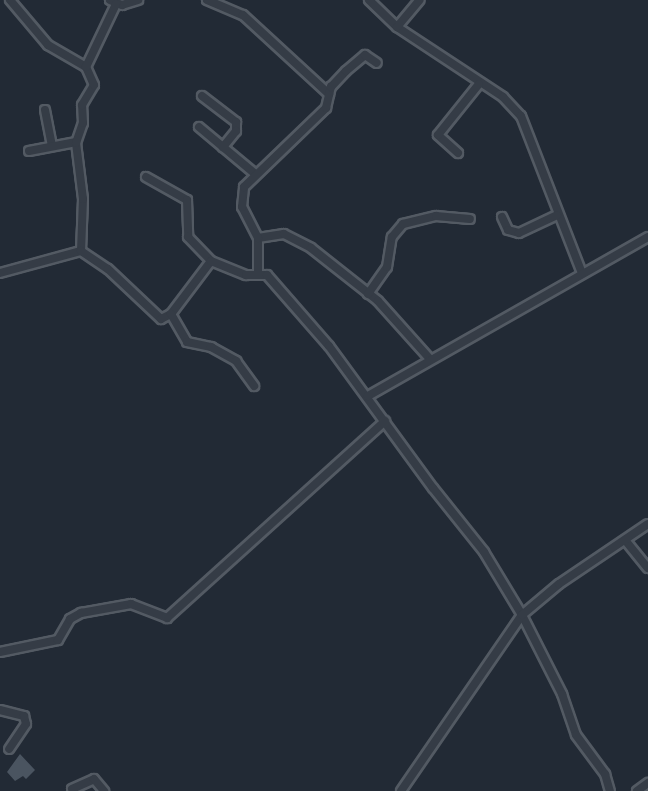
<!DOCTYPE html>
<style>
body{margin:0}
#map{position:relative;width:648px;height:791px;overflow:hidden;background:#222a35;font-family:Arial,sans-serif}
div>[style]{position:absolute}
.building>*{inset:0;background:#4a5460}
.roads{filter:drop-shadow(2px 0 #535a63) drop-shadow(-2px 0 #535a63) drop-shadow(0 2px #535a63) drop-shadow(0 -2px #535a63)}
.street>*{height:8px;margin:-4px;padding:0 4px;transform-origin:4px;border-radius:4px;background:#353c46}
span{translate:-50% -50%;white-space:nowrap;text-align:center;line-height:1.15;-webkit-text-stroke:6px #1b212a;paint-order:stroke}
</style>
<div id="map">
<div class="building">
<i style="clip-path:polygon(20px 754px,35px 770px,26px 779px,23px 776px,15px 781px,7px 772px)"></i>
</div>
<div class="roads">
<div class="street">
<i style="left:10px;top:0;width:59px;rotate:49.8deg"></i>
<i style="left:48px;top:45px;width:44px;rotate:30.1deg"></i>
<i style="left:110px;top:0;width:13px;rotate:23deg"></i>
<i style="left:122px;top:5px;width:17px;rotate:-17deg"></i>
<i style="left:207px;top:0;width:39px;rotate:23deg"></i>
<i style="left:243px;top:15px;width:117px;rotate:42.6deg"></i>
<i style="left:369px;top:0;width:39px;rotate:44deg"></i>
<i style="left:397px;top:27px;width:127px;rotate:33.4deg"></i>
<i style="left:503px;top:97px;width:26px;rotate:47deg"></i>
<i style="left:521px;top:116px;width:168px;rotate:68.8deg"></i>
<i style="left:397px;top:27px;width:35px;rotate:-50deg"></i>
<i style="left:202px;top:96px;width:43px;rotate:37.4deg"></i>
<i style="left:236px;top:122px;width:9px;rotate:90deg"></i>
<i style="left:236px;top:131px;width:21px;rotate:129deg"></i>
<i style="left:45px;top:110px;width:36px;rotate:79deg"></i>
<i style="left:199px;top:127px;width:72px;rotate:39.9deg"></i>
<i style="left:29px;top:151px;width:48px;rotate:-10.8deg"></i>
<i style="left:458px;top:153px;width:27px;rotate:-138deg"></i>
<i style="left:438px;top:135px;width:65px;rotate:-51.2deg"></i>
<i style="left:146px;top:177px;width:47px;rotate:29.3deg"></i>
<i style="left:187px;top:200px;width:37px;rotate:88deg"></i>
<i style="left:188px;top:237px;width:33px;rotate:46deg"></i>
<i style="left:502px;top:217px;width:14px;rotate:65deg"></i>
<i style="left:508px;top:230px;width:11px;rotate:15deg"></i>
<i style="left:519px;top:233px;width:42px;rotate:-25.3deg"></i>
<i style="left:258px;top:238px;width:26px;rotate:-9deg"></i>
<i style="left:284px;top:234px;width:30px;rotate:27deg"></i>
<i style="left:311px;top:248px;width:85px;rotate:38.3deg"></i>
<i style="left:378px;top:301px;width:78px;rotate:48.1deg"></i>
<i style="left:81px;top:251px;width:52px;rotate:-87.8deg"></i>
<i style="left:83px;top:199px;width:56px;rotate:-97.1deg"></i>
<i style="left:76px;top:143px;width:21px;rotate:-71deg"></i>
<i style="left:83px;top:123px;width:18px;rotate:-93deg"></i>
<i style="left:82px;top:105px;width:23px;rotate:-59deg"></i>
<i style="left:94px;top:85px;width:20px;rotate:-114deg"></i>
<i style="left:86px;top:67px;width:70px;rotate:-64.5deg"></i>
<i style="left:258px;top:272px;width:34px;rotate:-90deg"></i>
<i style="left:258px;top:238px;width:35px;rotate:-117deg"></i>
<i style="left:242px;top:207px;width:20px;rotate:-84deg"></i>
<i style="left:244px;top:187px;width:114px;rotate:-43.9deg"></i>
<i style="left:326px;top:108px;width:22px;rotate:-77deg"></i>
<i style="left:331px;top:87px;width:22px;rotate:-47deg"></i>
<i style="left:346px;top:71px;width:25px;rotate:-40deg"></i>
<i style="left:365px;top:55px;width:14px;rotate:34deg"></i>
<i style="left:0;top:273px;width:84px;rotate:-15.2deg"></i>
<i style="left:81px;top:251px;width:32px;rotate:34deg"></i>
<i style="left:108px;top:269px;width:73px;rotate:43.3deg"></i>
<i style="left:161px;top:319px;width:11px;rotate:-27deg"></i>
<i style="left:171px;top:314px;width:66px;rotate:-53deg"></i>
<i style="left:211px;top:261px;width:38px;rotate:22deg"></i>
<i style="left:246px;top:275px;width:21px"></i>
<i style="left:267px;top:275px;width:94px;rotate:48.9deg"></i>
<i style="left:329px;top:346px;width:176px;rotate:53.8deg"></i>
<i style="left:433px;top:488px;width:82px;rotate:51.4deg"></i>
<i style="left:484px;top:552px;width:74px;rotate:58.9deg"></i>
<i style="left:522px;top:615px;width:89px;rotate:63.1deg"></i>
<i style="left:562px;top:694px;width:43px;rotate:71.1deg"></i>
<i style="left:576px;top:735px;width:49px;rotate:53.4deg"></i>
<i style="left:605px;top:774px;width:18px;rotate:74deg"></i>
<i style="left:368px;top:294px;width:33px;rotate:-55deg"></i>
<i style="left:387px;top:267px;width:30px;rotate:-81deg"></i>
<i style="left:392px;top:237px;width:17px;rotate:-50deg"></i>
<i style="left:403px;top:224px;width:34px;rotate:-14deg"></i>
<i style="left:436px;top:216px;width:34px;rotate:5deg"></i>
<i style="left:171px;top:314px;width:32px;rotate:60deg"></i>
<i style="left:187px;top:342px;width:25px;rotate:12deg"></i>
<i style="left:211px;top:347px;width:29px;rotate:29deg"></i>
<i style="left:236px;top:361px;width:31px;rotate:54deg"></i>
<i style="left:368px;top:396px;width:322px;rotate:-29.6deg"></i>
<i style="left:625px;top:540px;width:36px;rotate:51deg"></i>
<i style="left:0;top:652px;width:59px;rotate:-11.7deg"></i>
<i style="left:58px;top:640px;width:24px;rotate:-60deg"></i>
<i style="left:70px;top:619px;width:13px;rotate:-29deg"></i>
<i style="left:81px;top:613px;width:51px;rotate:-10.2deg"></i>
<i style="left:131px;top:604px;width:39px;rotate:21deg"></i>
<i style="left:167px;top:618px;width:294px;rotate:-42.1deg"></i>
<i style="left:0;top:710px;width:25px;rotate:14deg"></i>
<i style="left:24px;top:716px;width:8px;rotate:76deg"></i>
<i style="left:26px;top:724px;width:30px;rotate:124deg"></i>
<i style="left:72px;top:789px;width:24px;rotate:-24deg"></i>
<i style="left:94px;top:779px;width:16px;rotate:50deg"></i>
<i style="left:401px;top:791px;width:214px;rotate:-55.5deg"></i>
<i style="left:522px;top:615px;width:48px;rotate:-40deg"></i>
<i style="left:559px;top:584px;width:107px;rotate:-34deg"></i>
<i style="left:637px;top:791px;width:14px;rotate:-36deg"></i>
</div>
</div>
</div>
